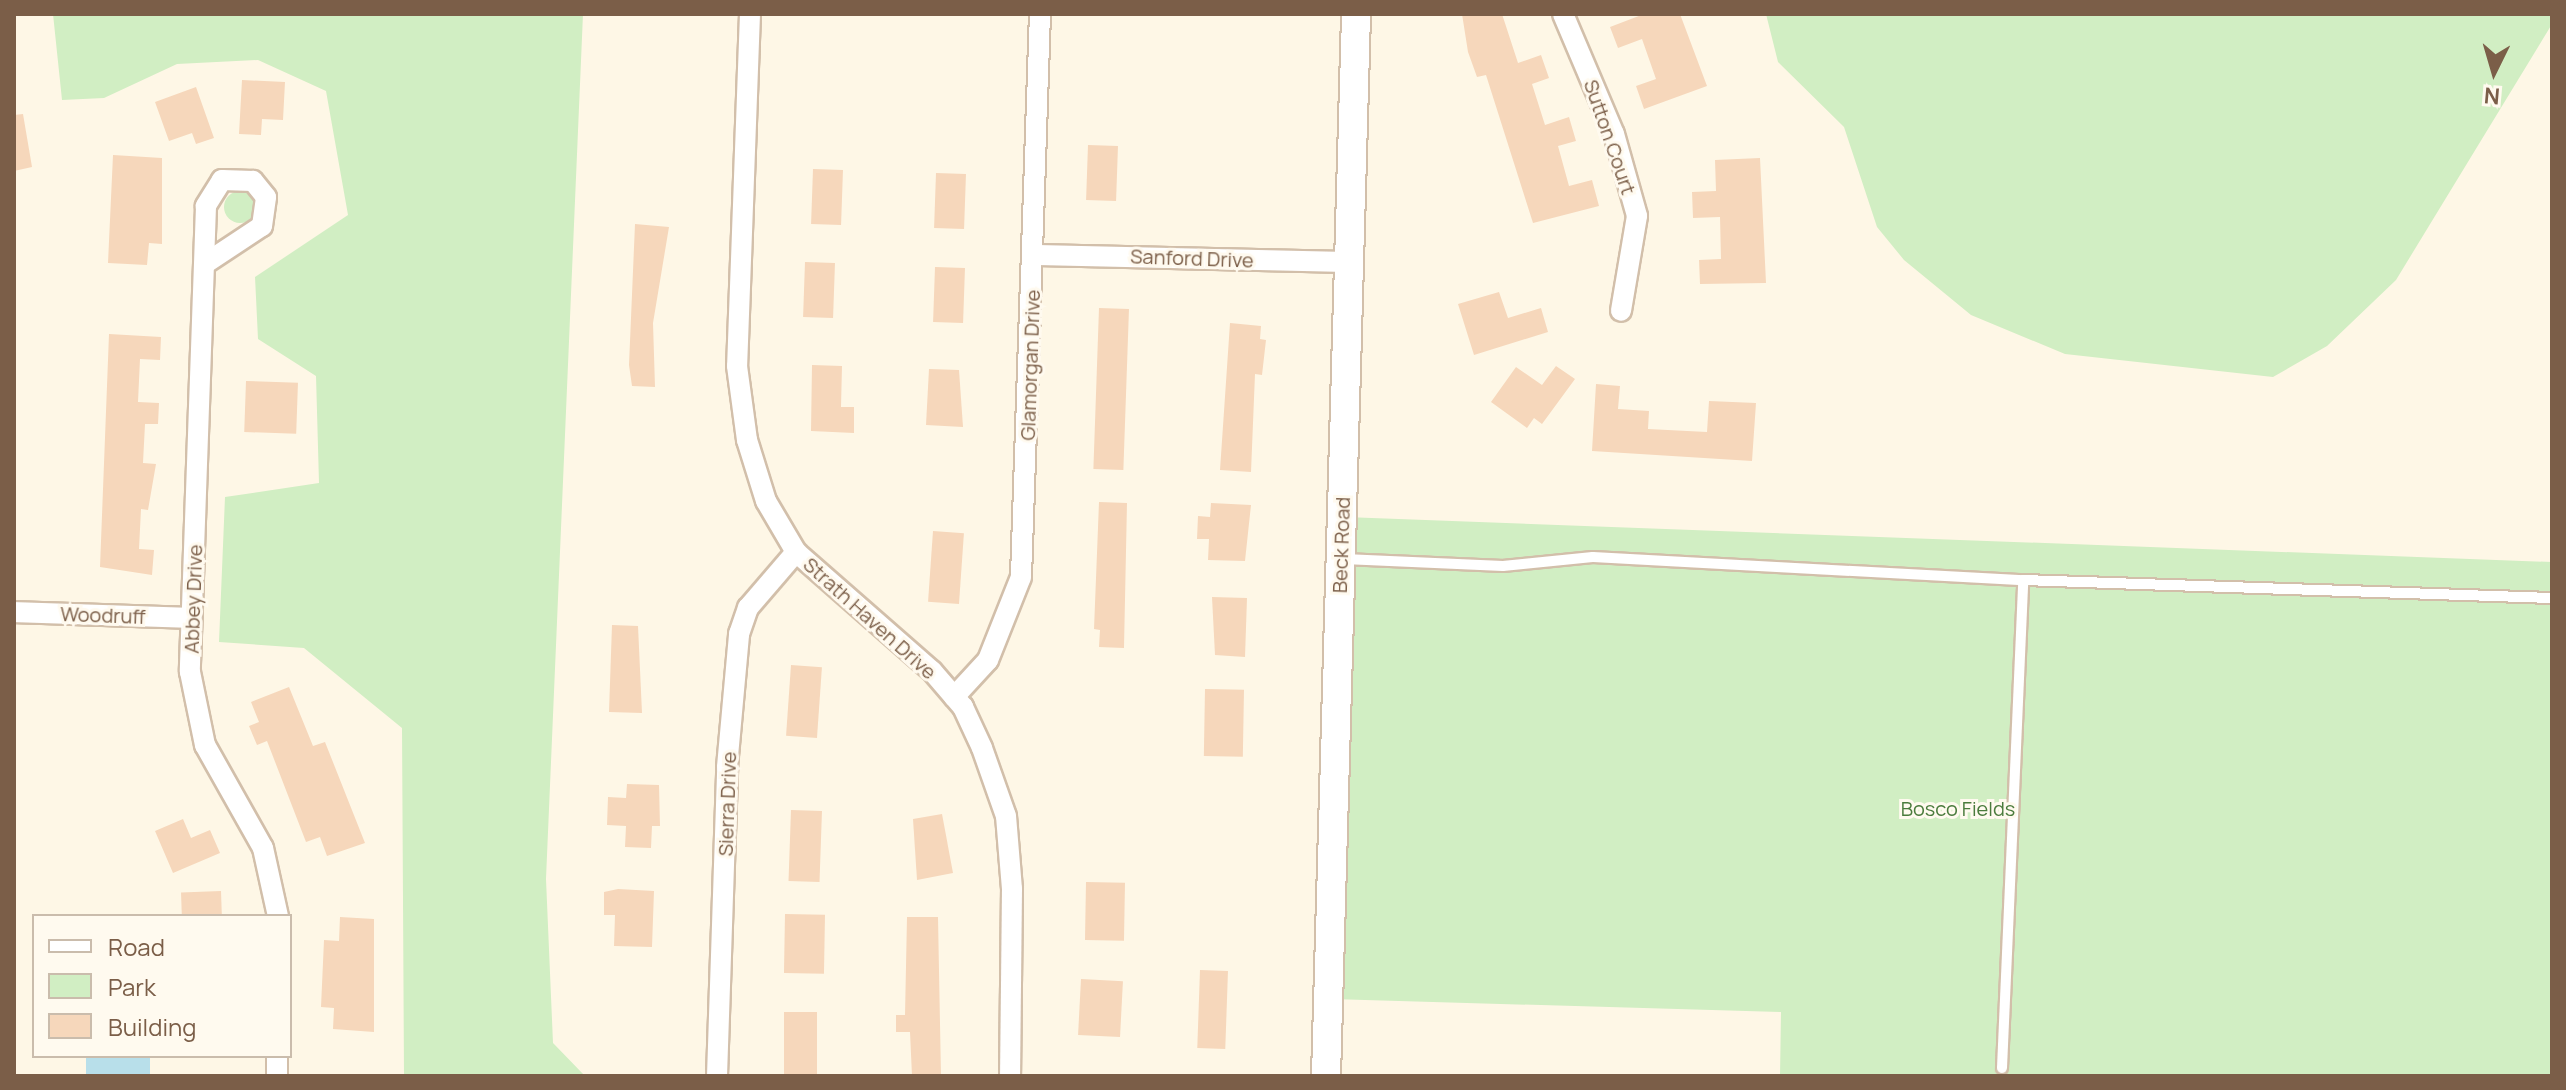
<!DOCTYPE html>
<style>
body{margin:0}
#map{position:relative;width:2566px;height:1090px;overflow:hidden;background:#fef7e6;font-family:Manrope,sans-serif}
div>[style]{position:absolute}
.green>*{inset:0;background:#d1eec3}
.round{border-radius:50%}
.water>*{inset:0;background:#b8dfea;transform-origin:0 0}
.building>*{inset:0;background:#f6d7bb;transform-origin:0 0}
.roads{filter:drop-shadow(2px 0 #d2bfaa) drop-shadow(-2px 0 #d2bfaa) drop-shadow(0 2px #d2bfaa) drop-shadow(0 -2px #d2bfaa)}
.lane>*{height:10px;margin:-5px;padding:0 5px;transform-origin:5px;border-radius:5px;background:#fff}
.street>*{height:20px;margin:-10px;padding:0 10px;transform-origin:10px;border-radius:10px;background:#fff}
.secondary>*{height:28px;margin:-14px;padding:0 14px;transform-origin:14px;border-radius:14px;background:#fff}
span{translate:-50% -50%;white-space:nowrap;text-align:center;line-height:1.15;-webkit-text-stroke:6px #fffaef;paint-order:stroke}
.street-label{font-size:20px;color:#7b5e48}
.park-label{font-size:20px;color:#4a7b3c}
.frame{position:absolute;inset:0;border:16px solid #7b5e48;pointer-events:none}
.legend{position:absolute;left:32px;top:914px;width:260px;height:144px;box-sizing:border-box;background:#fffaef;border:2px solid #cabcac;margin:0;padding:10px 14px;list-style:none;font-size:24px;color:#7b5e48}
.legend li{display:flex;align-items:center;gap:16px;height:40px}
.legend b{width:40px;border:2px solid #cabcac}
.north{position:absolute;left:2454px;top:32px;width:80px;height:80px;-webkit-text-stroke:6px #fffaef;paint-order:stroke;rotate:185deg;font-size:22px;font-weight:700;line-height:32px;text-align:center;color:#7b5e48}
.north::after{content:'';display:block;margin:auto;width:28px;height:36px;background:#7b5e48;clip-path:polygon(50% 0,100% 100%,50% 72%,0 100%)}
</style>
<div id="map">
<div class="green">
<i style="clip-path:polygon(53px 14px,583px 14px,546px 879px,553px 1043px,585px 1076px,404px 1076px,402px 728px,304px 648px,219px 642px,225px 497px,319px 483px,316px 376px,258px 339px,255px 277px,348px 215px,326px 91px,258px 60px,177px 64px,104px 98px,62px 100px)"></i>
<i style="clip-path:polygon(1766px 14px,2552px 14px,2552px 24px,2396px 280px,2327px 346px,2273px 377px,2065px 354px,1971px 315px,1904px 260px,1877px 227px,1844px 127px,1778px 62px)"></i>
<i class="round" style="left:224px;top:191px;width:32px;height:32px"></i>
<i style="clip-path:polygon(1345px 517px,2552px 562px,2552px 1076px,1780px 1076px,1781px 1012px,1331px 999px)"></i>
</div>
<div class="water">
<i style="left:86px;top:1056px;width:64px;height:20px"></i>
</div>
<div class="building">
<i style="clip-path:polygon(1462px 14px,1502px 14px,1518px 63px,1541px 55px,1549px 78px,1532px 84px,1545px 125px,1569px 117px,1576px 141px,1558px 146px,1569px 186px,1592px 180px,1599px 206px,1533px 223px,1486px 75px,1477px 77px,1468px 52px)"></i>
<i style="clip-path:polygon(1644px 14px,1680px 14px,1707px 86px,1644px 109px,1636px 86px,1656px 79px,1642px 39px,1618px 48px,1610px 27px)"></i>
<i style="clip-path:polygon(242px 80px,285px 82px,283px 120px,262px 119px,261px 135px,239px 134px)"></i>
<i style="clip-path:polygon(196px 87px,214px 138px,196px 144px,192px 133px,169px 141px,155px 102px)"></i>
<i style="clip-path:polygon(23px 114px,32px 167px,14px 171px,14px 115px)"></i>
<i style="left:1088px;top:145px;width:30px;height:55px;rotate:2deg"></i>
<i style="clip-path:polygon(113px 155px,162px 158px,162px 244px,149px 243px,147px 265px,108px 263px)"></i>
<i style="clip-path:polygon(1760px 158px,1766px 283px,1700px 284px,1699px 260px,1721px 259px,1720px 217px,1693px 218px,1692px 192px,1716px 191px,1715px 160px)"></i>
<i style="left:813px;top:169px;width:30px;height:55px;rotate:2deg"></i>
<i style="left:936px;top:173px;width:30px;height:55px;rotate:2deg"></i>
<i style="clip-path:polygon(635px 224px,669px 227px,653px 323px,655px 387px,632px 386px,629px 365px)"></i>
<i style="left:805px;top:262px;width:30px;height:55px;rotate:2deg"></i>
<i style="left:935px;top:267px;width:30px;height:55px;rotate:2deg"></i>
<i style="clip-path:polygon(1499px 292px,1508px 318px,1541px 308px,1548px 332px,1474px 355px,1458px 304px)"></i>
<i style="left:1099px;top:308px;width:30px;height:161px;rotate:2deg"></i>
<i style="clip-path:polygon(1230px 323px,1261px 326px,1260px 339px,1266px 340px,1262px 375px,1255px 374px,1251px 472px,1220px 470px)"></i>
<i style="clip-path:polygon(109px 334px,161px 337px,160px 360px,140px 359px,138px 402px,159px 403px,158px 424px,145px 424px,143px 463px,156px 464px,148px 510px,141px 509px,139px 549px,154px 550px,152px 575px,100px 567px)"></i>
<i style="clip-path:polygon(812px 365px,842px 366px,841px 407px,854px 407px,854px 433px,811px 431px)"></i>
<i style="clip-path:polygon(1556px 366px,1575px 379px,1542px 424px,1534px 418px,1527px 428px,1491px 402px,1516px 367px,1542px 385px)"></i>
<i style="clip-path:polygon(929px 369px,959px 370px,963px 427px,926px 425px)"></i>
<i style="left:246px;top:381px;width:52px;height:51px;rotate:2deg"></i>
<i style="clip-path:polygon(1596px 384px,1620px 386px,1618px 409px,1649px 411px,1648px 429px,1707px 432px,1709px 401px,1756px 403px,1752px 461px,1592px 451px)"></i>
<i style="clip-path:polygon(1099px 502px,1127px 503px,1124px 648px,1099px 647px,1100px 630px,1094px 629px)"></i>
<i style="clip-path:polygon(1211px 503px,1251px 505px,1245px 561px,1208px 560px,1209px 539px,1197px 539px,1198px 516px,1210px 517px)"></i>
<i style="left:933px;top:531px;width:31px;height:71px;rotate:4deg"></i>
<i style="clip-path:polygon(1212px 597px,1247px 598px,1245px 657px,1215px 655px)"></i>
<i style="clip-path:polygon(612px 625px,638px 626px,642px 713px,609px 712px)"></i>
<i style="left:791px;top:665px;width:31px;height:71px;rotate:4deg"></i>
<i style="clip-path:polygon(289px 687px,313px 746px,325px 742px,365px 843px,327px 856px,320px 837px,306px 842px,267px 741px,257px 745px,249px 726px,259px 722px,251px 702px)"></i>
<i style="left:1205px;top:689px;width:39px;height:67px;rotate:1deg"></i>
<i style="clip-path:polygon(627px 784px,659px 785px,660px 826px,652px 826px,651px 848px,625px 847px,626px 826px,607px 825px,608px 797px,626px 798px)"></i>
<i style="left:791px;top:810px;width:31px;height:71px;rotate:2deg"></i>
<i style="clip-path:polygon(942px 814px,953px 873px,917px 880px,913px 819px)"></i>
<i style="clip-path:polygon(183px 819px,191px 838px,210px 830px,220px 853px,173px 873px,155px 831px)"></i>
<i style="left:1086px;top:882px;width:39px;height:58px;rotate:1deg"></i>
<i style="clip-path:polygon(618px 889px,654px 891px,652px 947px,614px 946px,615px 915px,604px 915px,604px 892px)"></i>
<i style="left:221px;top:891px;width:25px;height:40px;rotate:88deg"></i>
<i style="left:785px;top:914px;width:40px;height:59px;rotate:1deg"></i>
<i style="clip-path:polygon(340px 917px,374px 919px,374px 1032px,333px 1029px,334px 1008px,321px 1007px,324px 940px,339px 941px)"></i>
<i style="clip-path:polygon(907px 917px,938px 917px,941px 1076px,912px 1076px,910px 1032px,896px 1032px,896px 1015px,905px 1015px)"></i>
<i style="left:1200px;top:970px;width:28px;height:78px;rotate:2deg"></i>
<i style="left:1081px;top:979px;width:42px;height:56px;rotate:3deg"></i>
<i style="left:784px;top:1012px;width:33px;height:64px"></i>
</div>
<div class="roads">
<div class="lane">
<i style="left:1344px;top:559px;width:159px;rotate:2.5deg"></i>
<i style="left:1503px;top:566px;width:90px;rotate:-5.7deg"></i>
<i style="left:1593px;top:557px;width:431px;rotate:3.1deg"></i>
<i style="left:2023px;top:580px;width:529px;rotate:1.95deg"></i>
<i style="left:2002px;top:1068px;width:488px;rotate:-87.5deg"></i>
</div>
<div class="street">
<i style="left:750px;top:14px;width:352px;rotate:92.1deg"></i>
<i style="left:737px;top:366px;width:75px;rotate:82.3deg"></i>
<i style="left:747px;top:440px;width:64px;rotate:72.7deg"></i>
<i style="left:766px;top:501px;width:59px;rotate:59.5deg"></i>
<i style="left:796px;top:552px;width:181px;rotate:41.2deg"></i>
<i style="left:932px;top:671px;width:48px;rotate:49.3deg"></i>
<i style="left:963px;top:707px;width:45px;rotate:65.1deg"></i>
<i style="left:982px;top:748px;width:72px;rotate:70.6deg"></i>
<i style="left:1006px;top:816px;width:73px;rotate:85.3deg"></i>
<i style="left:1012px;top:889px;width:187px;rotate:90.6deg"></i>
<i style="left:1563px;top:14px;width:130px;rotate:67deg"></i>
<i style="left:1614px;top:134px;width:85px;rotate:74.3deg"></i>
<i style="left:1637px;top:216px;width:96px;rotate:99.6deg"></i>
<i style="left:1036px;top:255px;width:312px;rotate:1.3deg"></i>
<i style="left:206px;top:263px;width:67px;rotate:-33.5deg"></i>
<i style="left:262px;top:226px;width:29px;rotate:-82deg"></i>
<i style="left:266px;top:197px;width:21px;rotate:-129deg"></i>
<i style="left:253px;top:181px;width:31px;rotate:-178deg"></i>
<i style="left:222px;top:180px;width:31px;rotate:122deg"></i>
<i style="left:206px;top:206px;width:466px;rotate:92deg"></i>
<i style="left:190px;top:672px;width:75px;rotate:78.4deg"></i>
<i style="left:205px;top:745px;width:118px;rotate:60.6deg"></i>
<i style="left:263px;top:848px;width:70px;rotate:77.6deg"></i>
<i style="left:14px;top:612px;width:177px;rotate:1.9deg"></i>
<i style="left:954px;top:697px;width:50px;rotate:-47.4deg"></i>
<i style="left:988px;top:660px;width:89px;rotate:-68.3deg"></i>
<i style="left:1021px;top:577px;width:563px;rotate:-88.07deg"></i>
<i style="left:277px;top:1076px;width:20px;rotate:-90deg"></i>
<i style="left:717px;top:1076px;width:309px;rotate:-88.1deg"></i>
<i style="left:727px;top:767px;width:134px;rotate:-84.8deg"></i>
<i style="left:739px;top:634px;width:28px;rotate:-71deg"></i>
<i style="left:748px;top:608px;width:74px;rotate:-49.4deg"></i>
</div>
<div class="secondary">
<i style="left:1326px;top:1076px;width:1062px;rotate:-88.38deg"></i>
</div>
</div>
<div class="street-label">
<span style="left:1610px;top:137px;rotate:71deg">Sutton Court</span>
<span style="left:1192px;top:258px;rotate:2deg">Sanford Drive</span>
<span style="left:1030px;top:365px;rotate:-88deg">Glamorgan Drive</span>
<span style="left:1341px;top:545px;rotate:-88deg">Beck Road</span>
<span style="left:193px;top:599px;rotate:-88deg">Abbey Drive</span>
<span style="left:103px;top:615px;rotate:2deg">Woodruff</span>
<span style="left:870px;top:618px;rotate:42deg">Strath Haven Drive</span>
<span style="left:727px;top:804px;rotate:-88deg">Sierra Drive</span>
</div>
<div class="park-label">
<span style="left:1958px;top:808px">Bosco Fields</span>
</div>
<div class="frame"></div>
<ul class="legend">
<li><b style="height:10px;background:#fff"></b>Road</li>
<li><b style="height:22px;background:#d1eec3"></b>Park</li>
<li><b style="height:22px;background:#f6d7bb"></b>Building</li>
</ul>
<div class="north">N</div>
</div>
